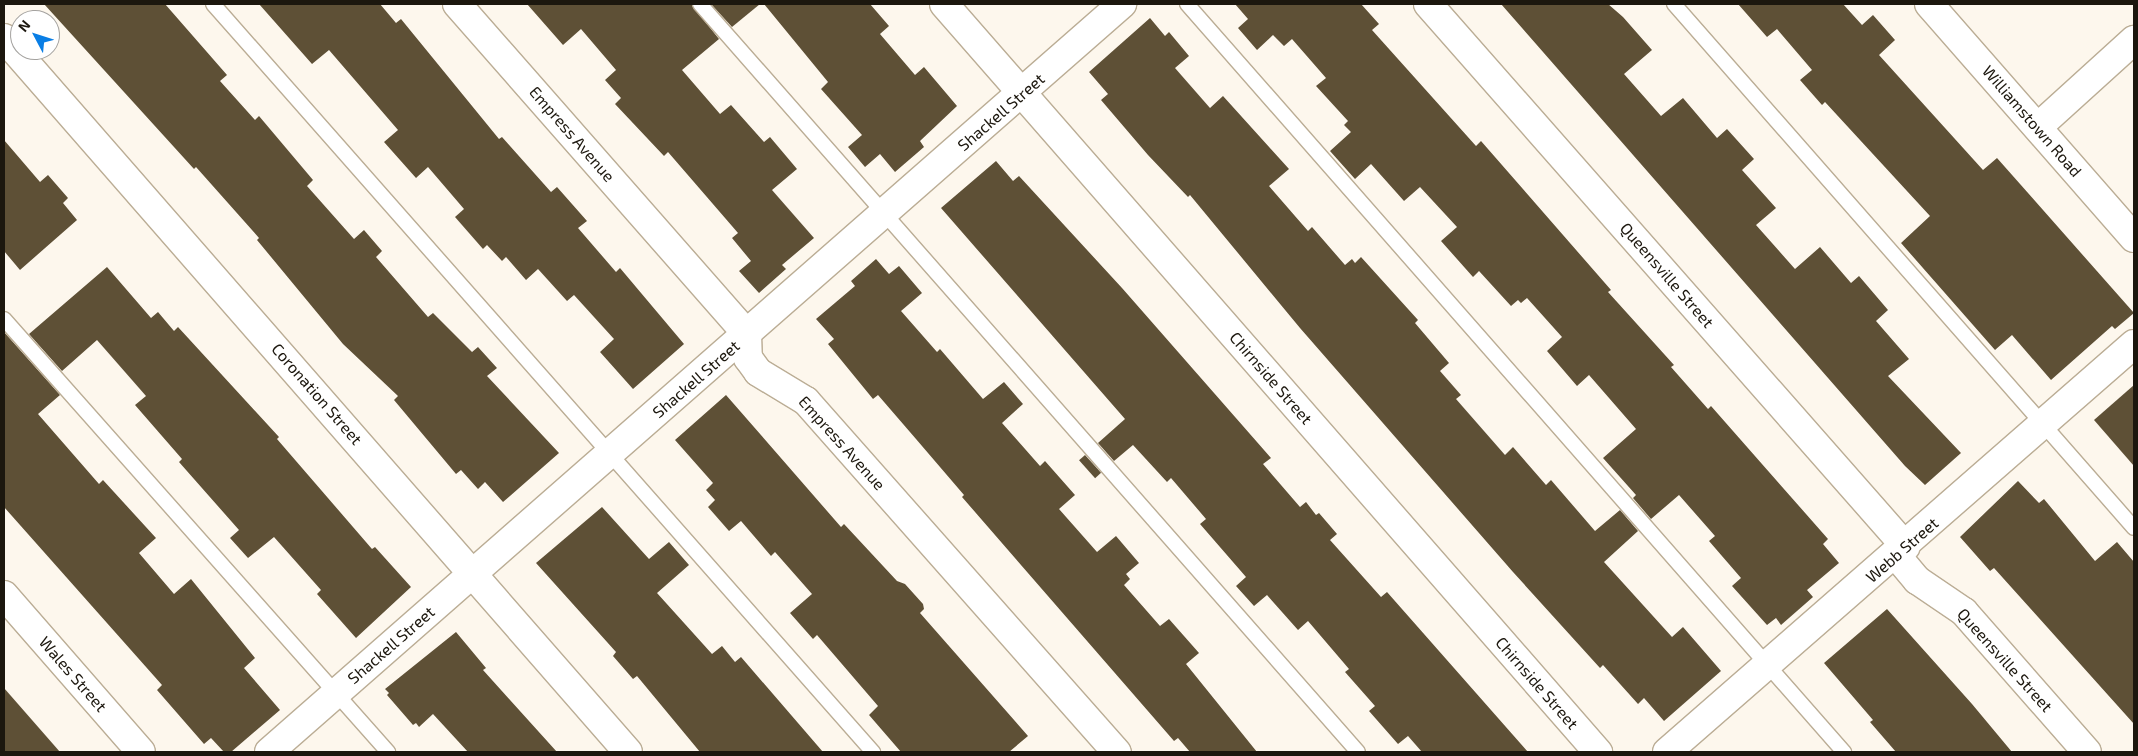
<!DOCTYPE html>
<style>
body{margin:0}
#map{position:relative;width:2138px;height:756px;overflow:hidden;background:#fdf7ed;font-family:"Exo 2",sans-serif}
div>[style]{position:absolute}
.building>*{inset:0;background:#5e5036;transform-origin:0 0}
.roads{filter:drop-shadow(1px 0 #bbad95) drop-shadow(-1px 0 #bbad95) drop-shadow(0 1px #bbad95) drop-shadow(0 -1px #bbad95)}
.lane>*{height:14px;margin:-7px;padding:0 7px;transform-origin:7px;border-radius:7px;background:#fff}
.street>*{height:28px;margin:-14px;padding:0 14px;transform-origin:14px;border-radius:14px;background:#fff}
.primary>*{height:28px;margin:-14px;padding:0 14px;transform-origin:14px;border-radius:14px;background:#fff}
span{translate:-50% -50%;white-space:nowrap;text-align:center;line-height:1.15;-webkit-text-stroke:5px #fff;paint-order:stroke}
.street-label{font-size:16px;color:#1c170e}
.frame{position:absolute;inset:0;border:5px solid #1c170e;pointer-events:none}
.north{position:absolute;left:10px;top:10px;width:50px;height:50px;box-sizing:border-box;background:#fff;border:1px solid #a4a29f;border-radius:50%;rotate:310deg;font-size:14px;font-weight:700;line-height:20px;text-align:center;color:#1c170e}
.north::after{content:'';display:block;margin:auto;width:18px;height:22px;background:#097ee5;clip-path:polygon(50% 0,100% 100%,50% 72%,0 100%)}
</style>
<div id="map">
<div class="building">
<i style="clip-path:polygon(44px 4px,165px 4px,227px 75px,220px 81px,255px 120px,259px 116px,313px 180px,307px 186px,354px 239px,364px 230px,382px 251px,376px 257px,428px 317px,433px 313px,472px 352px,478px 347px,497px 368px,487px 376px,559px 453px,503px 502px,485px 482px,478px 489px,461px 470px,456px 474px,394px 400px,398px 396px,343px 344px,257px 240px,259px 238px,196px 167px,194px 169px)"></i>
<i style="clip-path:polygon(259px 4px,380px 4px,396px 23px,401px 19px,499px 139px,502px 137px,551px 192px,557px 187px,587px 221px,578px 228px,616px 272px,620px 268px,684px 344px,633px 389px,600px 352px,614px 339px,574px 295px,567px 301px,538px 269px,526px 280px,506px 257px,502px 261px,487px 245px,483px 249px,455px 217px,464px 209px,428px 167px,416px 178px,384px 142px,398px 130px,329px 50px,312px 64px)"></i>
<i style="clip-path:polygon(527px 4px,691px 4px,719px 39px,682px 70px,720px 114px,731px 105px,764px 142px,770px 137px,797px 169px,772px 190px,814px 238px,782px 265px,786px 269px,759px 293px,739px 271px,751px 261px,732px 238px,738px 233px,668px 152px,664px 156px,615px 104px,621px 98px,605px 80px,616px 70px,581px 29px,563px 45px)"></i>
<i style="clip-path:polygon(711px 4px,760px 4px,732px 27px)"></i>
<i style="clip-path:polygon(764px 4px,870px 4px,889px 26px,880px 34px,915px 75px,924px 67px,957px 106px,920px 141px,924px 147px,895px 172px,880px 154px,865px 167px,848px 147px,862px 135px,821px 89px,828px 82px)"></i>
<i style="clip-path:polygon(1235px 4px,1361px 4px,1379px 24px,1372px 30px,1476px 146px,1481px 141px,1611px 290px,1608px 292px,1674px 365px,1671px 367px,1708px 409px,1711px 406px,1828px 539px,1823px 544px,1839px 563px,1807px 590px,1813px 597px,1781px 625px,1776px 618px,1767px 625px,1732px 586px,1741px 578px,1709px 541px,1715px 536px,1679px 495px,1651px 519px,1633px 498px,1636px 495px,1603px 458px,1636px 429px,1589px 375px,1577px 386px,1547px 351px,1562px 337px,1527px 298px,1521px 303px,1518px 300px,1511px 306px,1479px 271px,1473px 277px,1441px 241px,1457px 227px,1420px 187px,1404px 201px,1371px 164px,1355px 179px,1330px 151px,1351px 132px,1344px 125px,1348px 121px,1316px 86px,1326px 78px,1292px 39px,1284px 46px,1273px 35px,1257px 50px,1238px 28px,1248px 19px)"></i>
<i style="clip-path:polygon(1501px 4px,1608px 4px,1623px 17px,1652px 50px,1624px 74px,1661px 116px,1683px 98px,1717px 138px,1727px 129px,1754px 159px,1742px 170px,1776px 208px,1756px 225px,1795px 269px,1820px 247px,1851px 283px,1859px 276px,1888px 310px,1876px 321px,1909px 359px,1888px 376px,1961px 453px,1925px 485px,1905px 466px)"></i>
<i style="clip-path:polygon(1738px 4px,1843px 4px,1862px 25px,1873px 15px,1895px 40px,1879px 55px,1983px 170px,1997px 158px,2134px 313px,2115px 329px,2112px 326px,2051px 380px,2012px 335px,1995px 350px,1901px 243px,1930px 216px,1825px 102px,1822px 105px,1800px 80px,1812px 70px,1777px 29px,1767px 37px)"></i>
<i style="clip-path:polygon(1150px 18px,1165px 36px,1169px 32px,1189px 56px,1175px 68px,1210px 108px,1223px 96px,1289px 169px,1269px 186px,1308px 231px,1312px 227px,1345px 265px,1352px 259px,1355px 263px,1361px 257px,1418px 320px,1415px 323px,1449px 363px,1440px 371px,1461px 395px,1456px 399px,1505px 455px,1513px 447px,1546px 485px,1551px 480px,1595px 531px,1620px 510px,1638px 531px,1604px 562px,1672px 637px,1683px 627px,1721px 671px,1664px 721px,1644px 698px,1638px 704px,1603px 665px,1600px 668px,1513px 572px,1300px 328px,1190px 195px,1188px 197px,1148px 155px,1101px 100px,1108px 94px,1089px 72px)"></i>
<i style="clip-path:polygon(4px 140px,40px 182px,48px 175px,68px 198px,63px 203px,77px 220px,20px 270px,4px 251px)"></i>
<i style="clip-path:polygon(996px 161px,1013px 181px,1019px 176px,1122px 288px,1271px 458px,1263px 464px,1300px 507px,1306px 502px,1316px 515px,1319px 513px,1337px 534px,1330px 540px,1381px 597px,1387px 592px,1528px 752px,1422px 752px,1408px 736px,1398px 744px,1369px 711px,1375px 706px,1345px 672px,1349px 669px,1308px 621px,1298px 630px,1267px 595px,1254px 606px,1236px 586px,1246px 577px,1200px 524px,1206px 519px,1171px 478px,1167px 482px,1133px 445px,1114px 461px,1098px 443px,1125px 419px,941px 208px)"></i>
<i style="clip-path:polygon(876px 259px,889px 274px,899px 266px,922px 293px,901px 311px,937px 352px,940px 349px,983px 399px,1004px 382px,1023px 404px,1002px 423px,1040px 466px,1045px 461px,1075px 495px,1059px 509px,1097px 552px,1116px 536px,1139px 563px,1126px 574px,1130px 579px,1124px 585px,1160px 626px,1169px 619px,1199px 653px,1186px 664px,1257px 752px,1190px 752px,1178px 738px,1174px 741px,962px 497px,964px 495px,916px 439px,878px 395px,873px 399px,828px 344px,834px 339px,816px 319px,855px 286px,851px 281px)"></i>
<i style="clip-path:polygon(107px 267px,151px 318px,158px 312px,174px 331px,178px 327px,279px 437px,277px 439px,372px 549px,375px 547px,411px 587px,356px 638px,317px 594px,321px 590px,274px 537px,248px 558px,230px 538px,239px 530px,179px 462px,182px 459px,135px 405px,146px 396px,97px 340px,62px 371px,29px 334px)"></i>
<i style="clip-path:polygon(4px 332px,60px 395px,38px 414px,99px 484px,103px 480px,156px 538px,139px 553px,174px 594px,191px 579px,255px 658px,244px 668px,280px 710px,231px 752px,224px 752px,211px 738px,204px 744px,157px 690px,162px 685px,4px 507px)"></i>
<i style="clip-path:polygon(2134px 385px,2134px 466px,2094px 420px)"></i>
<i style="clip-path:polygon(726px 395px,841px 527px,844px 524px,897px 581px,905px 584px,923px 604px,924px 609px,920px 613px,1028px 736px,1009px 752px,901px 752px,869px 715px,878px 706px,817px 635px,813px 639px,790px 613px,812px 594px,775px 552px,771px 556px,741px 521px,729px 531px,708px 507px,715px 500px,706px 490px,713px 483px,675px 440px)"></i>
<i style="left:1085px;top:455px;width:24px;height:8px;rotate:48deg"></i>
<i style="clip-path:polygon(2018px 481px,2039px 503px,2044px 499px,2095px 561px,2117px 542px,2134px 562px,2134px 724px,1994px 568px,1990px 571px,1960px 537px)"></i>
<i style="clip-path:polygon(602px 507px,649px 559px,669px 542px,689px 565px,657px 593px,712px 654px,722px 646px,735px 662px,741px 657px,823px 752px,700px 752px,637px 676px,633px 679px,613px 656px,616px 652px,536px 563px)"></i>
<i style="clip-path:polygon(1887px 609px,1972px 704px,2012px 752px,1896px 752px,1870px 722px,1873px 720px,1824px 663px)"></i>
<i style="clip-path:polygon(456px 632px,486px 668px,483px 670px,557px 752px,468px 752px,433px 714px,419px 727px,416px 723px,413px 725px,387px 695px,389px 693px,385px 689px)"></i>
<i style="clip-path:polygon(4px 688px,60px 752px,4px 752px)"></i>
</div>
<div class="roads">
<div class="lane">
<i style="left:213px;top:4px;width:998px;rotate:48.58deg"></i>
<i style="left:700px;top:4px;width:996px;rotate:48.66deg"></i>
<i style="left:1187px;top:4px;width:996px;rotate:48.71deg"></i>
<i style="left:1674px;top:4px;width:697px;rotate:48.72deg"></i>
<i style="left:4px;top:319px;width:579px;rotate:48.43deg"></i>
</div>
<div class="street">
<i style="left:457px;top:4px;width:439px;rotate:48.7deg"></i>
<i style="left:747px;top:334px;width:24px;rotate:88deg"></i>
<i style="left:748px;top:358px;width:17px;rotate:54deg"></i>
<i style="left:758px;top:372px;width:56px;rotate:31.1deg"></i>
<i style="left:806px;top:401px;width:469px;rotate:48.5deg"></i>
<i style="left:944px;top:4px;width:994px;rotate:48.84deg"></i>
<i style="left:1428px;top:4px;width:723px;rotate:48.64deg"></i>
<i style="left:4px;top:38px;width:948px;rotate:48.85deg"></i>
<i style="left:2038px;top:127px;width:130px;rotate:-42.2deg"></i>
<i style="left:1896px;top:555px;width:33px;rotate:50deg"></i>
<i style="left:1917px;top:580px;width:57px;rotate:34.2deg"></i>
<i style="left:1964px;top:612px;width:186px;rotate:48.7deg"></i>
<i style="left:4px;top:595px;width:208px;rotate:48.9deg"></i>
<i style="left:269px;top:752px;width:1135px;rotate:-41.25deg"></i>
<i style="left:1667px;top:752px;width:620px;rotate:-41.14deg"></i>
</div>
<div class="primary">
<i style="left:1929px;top:4px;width:311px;rotate:48.8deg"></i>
</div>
</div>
<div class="street-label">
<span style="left:1001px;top:112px;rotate:-41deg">Shackell Street</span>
<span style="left:2032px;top:121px;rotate:49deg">Williamstown Road</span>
<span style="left:572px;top:134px;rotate:49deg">Empress Avenue</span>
<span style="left:1667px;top:275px;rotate:49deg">Queensville Street</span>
<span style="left:1271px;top:378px;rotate:49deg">Chirnside Street</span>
<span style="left:696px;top:379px;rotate:-41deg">Shackell Street</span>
<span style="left:317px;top:394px;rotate:49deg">Coronation Street</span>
<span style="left:842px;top:443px;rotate:48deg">Empress Avenue</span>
<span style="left:1902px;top:550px;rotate:-41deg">Webb Street</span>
<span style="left:391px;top:645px;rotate:-41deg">Shackell Street</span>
<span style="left:2005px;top:660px;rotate:48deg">Queensville Street</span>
<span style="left:73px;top:674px;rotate:49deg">Wales Street</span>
<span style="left:1537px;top:683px;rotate:49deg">Chirnside Street</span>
</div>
<div class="frame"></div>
<div class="north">N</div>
</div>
